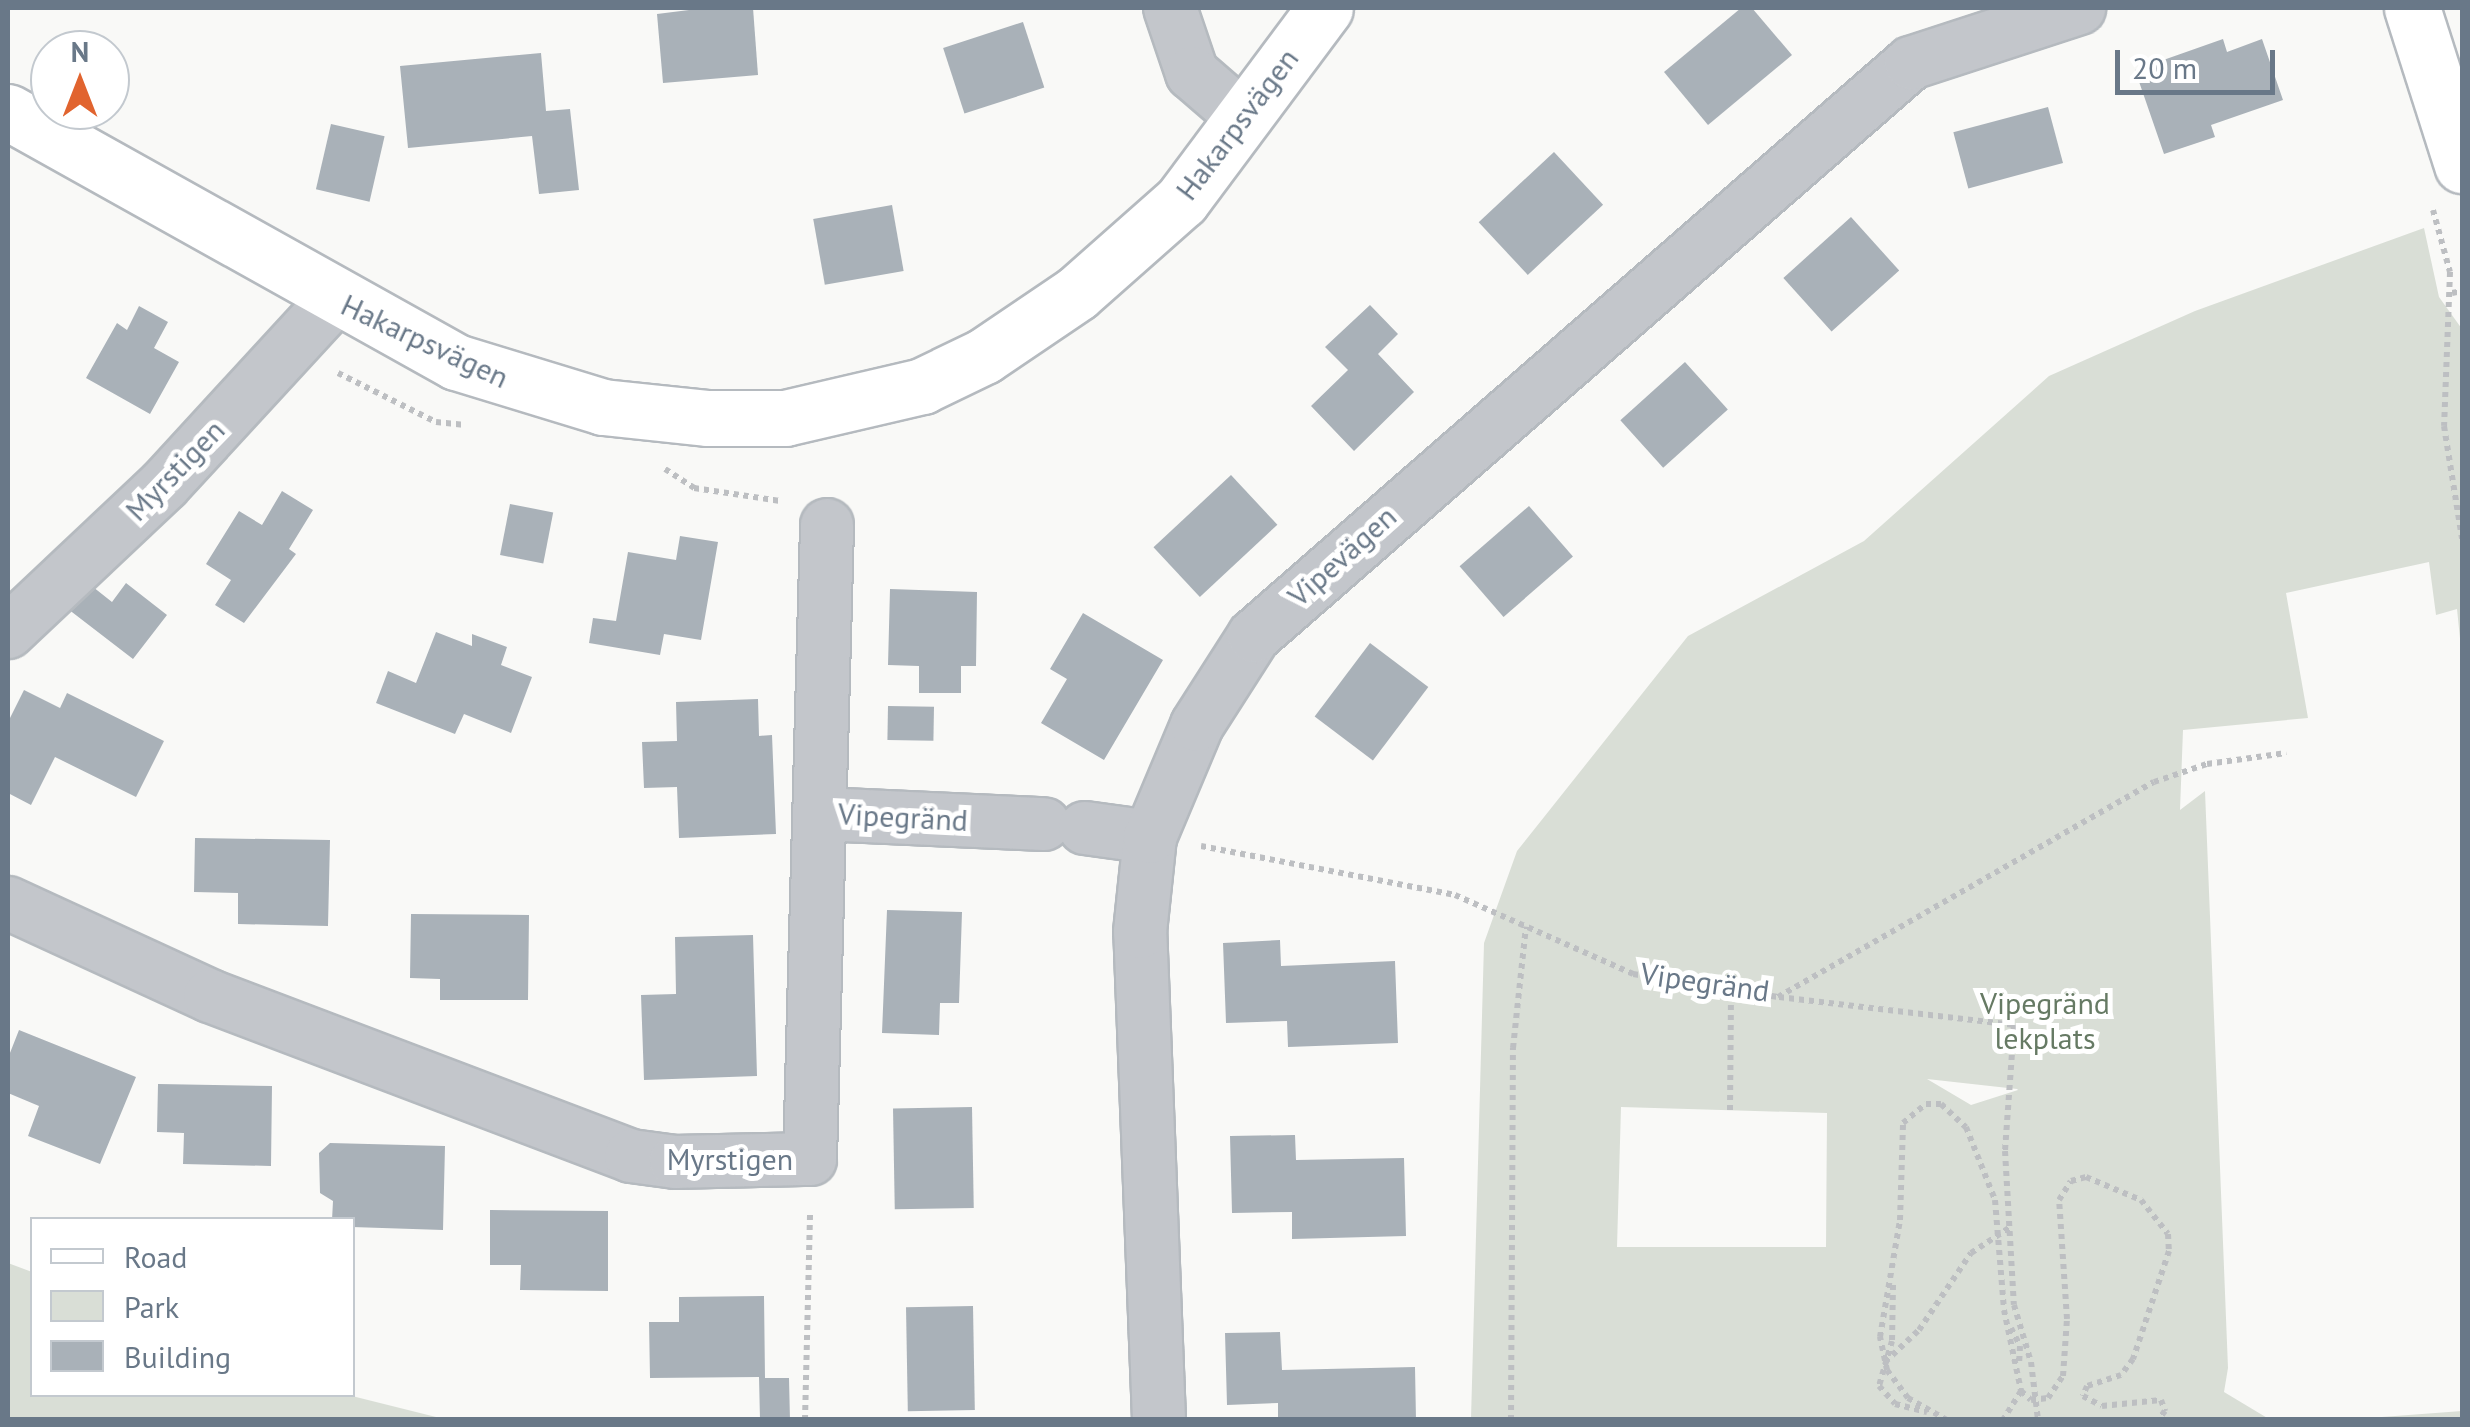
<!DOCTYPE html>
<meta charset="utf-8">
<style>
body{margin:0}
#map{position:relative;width:2470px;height:1427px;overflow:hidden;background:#f9f9f7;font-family:"PT Sans",sans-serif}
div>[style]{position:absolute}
.green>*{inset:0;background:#d9ded6}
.building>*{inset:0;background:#a9b1b8;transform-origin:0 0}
.path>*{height:6px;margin-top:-3px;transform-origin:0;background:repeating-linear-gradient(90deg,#bdbfc2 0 5px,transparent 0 10px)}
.roads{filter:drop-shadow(2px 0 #b5babf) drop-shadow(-2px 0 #b5babf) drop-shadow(0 2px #b5babf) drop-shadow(0 -2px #b5babf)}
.street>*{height:52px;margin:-26px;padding:0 26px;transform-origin:26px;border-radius:26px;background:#c3c6cb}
.secondary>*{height:55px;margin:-27.5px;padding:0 27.5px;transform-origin:27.5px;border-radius:27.5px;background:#fff}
span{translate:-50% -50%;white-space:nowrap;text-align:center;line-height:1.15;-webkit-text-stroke:10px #fff;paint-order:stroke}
.street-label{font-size:30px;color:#697888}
.park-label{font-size:30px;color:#667a64}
.frame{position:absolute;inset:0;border:10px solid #697888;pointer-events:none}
.legend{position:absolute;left:30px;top:1217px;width:325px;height:180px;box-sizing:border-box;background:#fff;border:2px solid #c3c9cf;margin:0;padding:12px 18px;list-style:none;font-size:30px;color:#697888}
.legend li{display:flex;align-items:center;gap:20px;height:50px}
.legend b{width:50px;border:2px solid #c3c9cf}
.north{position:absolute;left:30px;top:30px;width:100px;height:100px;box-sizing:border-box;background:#fff;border:2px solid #c3c9cf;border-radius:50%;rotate:0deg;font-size:28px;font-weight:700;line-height:40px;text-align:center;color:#697888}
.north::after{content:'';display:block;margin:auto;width:35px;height:45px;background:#e1642f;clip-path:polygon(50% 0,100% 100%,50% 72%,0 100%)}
.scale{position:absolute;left:2115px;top:50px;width:160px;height:45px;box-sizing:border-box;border:5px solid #697888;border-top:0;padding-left:12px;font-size:30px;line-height:35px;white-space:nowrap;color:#697888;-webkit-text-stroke:8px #fff;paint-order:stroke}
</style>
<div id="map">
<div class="green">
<i style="clip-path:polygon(evenodd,2424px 228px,2439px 297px,2462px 329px,2462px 658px,2457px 609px,2436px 615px,2429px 562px,2286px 593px,2308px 718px,2183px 730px,2180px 810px,2205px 791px,2228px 1368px,2224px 1392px,2269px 1419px,1471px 1419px,1484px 943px,1517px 851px,1688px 636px,1864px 541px,2049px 376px,2195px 311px,2424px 228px,1927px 1079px,2017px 1089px,2018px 1090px,1971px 1105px,1927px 1079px,2424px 228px,1621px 1107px,1827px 1113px,1826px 1247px,1617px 1247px,1621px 1107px)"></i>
<i style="clip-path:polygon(8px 1263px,32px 1272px,32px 1394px,344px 1394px,444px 1419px,8px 1419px)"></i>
<i style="clip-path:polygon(2462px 1411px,2462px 1419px,2355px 1419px)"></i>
</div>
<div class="building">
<i style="clip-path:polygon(705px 8px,753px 8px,758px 75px,663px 83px,657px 14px)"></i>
<i style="clip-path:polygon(1741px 8px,1752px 8px,1792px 55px,1708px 125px,1664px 72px)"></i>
<i style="left:1023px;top:22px;width:69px;height:84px;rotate:72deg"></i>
<i style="clip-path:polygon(2223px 39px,2227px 52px,2262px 39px,2283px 100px,2211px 125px,2215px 137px,2164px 154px,2135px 70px)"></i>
<i style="clip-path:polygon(541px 53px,546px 111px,570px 109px,579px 190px,539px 194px,532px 136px,408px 148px,400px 66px)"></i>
<i style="left:2048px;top:107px;width:58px;height:98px;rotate:75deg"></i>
<i style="left:331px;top:124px;width:55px;height:67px;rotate:13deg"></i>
<i style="left:1554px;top:152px;width:72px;height:103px;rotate:47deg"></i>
<i style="left:892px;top:205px;width:67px;height:80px;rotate:80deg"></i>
<i style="left:1851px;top:217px;width:72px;height:91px;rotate:48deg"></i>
<i style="clip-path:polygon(1370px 305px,1398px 334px,1378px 354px,1414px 392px,1354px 451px,1311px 406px,1348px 370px,1325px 347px)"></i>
<i style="clip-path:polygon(139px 306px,168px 322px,154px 348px,179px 362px,150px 414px,86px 378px,117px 323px,127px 330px)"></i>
<i style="left:1685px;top:362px;width:64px;height:87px;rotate:48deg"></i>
<i style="left:1231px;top:475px;width:68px;height:106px;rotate:47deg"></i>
<i style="clip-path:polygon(282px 491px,313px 510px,289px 549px,296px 554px,244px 623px,215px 605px,231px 580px,206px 564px,239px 511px,262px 525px)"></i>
<i style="left:510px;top:504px;width:44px;height:52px;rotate:11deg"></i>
<i style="left:1529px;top:506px;width:67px;height:92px;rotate:49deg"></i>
<i style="clip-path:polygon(680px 536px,718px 542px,701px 640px,664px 634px,660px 655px,589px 643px,593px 618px,616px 621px,628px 552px,676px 560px)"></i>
<i style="clip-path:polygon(88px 583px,112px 602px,126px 583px,167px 615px,133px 659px,68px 609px)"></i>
<i style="clip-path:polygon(890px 589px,977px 592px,976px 666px,961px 666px,961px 693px,919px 693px,919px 666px,888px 665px)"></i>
<i style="clip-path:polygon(1083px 613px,1163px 660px,1104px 760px,1041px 723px,1067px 679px,1050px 669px)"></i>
<i style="clip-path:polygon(436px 632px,472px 646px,472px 634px,507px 647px,501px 665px,532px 677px,511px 733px,464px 714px,455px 734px,376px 703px,388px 671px,416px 683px)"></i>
<i style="left:1370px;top:643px;width:73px;height:92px;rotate:37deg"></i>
<i style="clip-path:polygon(24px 690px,60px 708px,67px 693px,164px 741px,136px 797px,55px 757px,31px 805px,8px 793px,8px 722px)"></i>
<i style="clip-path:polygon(758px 699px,759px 736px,772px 735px,776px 834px,679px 838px,677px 787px,644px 788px,642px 742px,677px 741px,676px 702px)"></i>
<i style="left:888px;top:706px;width:46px;height:34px;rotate:1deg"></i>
<i style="clip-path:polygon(195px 838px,330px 840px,328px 926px,238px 924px,238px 893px,194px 892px)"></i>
<i style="clip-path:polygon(887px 910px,962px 912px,959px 1003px,940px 1003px,939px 1035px,882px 1033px)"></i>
<i style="clip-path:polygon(411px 914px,529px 915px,528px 1000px,440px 1000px,440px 979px,410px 978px)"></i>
<i style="clip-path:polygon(753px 935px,757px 1076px,644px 1080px,641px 995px,676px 994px,675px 937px)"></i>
<i style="clip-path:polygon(1280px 940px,1281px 966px,1395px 961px,1398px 1043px,1288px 1047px,1287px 1021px,1226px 1023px,1223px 943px)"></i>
<i style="clip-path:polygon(19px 1030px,136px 1077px,100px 1164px,28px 1136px,39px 1106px,8px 1093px,8px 1058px)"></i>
<i style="clip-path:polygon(158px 1084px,272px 1086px,271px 1166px,183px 1164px,184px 1133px,157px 1132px)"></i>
<i style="left:972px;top:1107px;width:101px;height:79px;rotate:89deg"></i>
<i style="clip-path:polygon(1295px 1135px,1296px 1160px,1404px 1158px,1406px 1236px,1292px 1239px,1292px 1212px,1232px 1213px,1230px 1136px)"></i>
<i style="clip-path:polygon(330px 1143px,445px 1146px,443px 1230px,352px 1227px,352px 1220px,332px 1220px,333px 1201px,320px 1193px,319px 1153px)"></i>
<i style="clip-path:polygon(490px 1210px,608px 1211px,608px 1291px,520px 1290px,521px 1265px,490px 1265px)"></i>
<i style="clip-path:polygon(764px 1296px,765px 1378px,789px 1378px,790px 1420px,760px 1420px,759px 1377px,650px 1378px,649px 1322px,679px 1322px,679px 1297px)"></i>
<i style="left:973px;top:1306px;width:104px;height:67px;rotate:89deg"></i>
<i style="clip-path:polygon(1280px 1332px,1282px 1370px,1415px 1367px,1416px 1420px,1278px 1420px,1278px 1403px,1227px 1405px,1225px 1333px)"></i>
</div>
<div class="path">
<i style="left:2433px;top:210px;width:64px;rotate:74.7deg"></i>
<i style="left:2450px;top:272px;width:154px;rotate:92.2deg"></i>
<i style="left:2444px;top:426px;width:114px;rotate:80.9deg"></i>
<i style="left:2452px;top:293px;width:10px;rotate:-11deg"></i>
<i style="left:338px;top:373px;width:110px;rotate:26.6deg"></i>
<i style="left:436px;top:422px;width:27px;rotate:6deg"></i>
<i style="left:665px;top:469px;width:35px;rotate:33deg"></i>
<i style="left:694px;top:488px;width:87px;rotate:8.6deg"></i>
<i style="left:1201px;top:846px;width:259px;rotate:10.9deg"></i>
<i style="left:1455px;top:895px;width:195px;rotate:23.9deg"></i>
<i style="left:1633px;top:974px;width:147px;rotate:9deg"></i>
<i style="left:1778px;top:997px;width:433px;rotate:-29.8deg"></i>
<i style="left:2154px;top:782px;width:56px;rotate:-18.8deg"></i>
<i style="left:2207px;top:764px;width:80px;rotate:-7.9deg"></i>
<i style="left:1779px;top:997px;width:237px;rotate:6.8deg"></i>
<i style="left:2014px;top:1025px;width:126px;rotate:94.1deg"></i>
<i style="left:2005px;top:1151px;width:154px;rotate:86.7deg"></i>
<i style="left:2014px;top:1305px;width:59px;rotate:73.4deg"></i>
<i style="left:2031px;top:1362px;width:58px;rotate:83.1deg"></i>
<i style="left:1730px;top:1110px;width:120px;rotate:-89.5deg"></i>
<i style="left:1893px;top:1285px;width:56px;rotate:91deg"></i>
<i style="left:1892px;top:1341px;width:47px;rotate:106.1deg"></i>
<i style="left:1879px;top:1386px;width:24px;rotate:48deg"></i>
<i style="left:1895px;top:1404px;width:33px;rotate:14deg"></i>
<i style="left:2011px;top:1328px;width:20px;rotate:63deg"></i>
<i style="left:2020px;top:1346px;width:17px;rotate:93deg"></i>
<i style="left:1885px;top:1362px;width:47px;rotate:-43.3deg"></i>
<i style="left:1919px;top:1330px;width:93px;rotate:-56deg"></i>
<i style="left:1971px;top:1253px;width:49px;rotate:-33.4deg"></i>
<i style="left:2021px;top:1391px;width:13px;rotate:42deg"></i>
<i style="left:2031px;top:1400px;width:17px;rotate:-7deg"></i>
<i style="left:2048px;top:1398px;width:27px;rotate:-56deg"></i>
<i style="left:2063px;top:1376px;width:57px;rotate:-86deg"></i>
<i style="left:2067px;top:1319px;width:119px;rotate:-93.8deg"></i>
<i style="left:2059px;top:1200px;width:22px;rotate:-58deg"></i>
<i style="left:2071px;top:1181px;width:16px;rotate:-15deg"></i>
<i style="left:2086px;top:1177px;width:60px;rotate:22.7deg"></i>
<i style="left:2141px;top:1200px;width:43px;rotate:51.5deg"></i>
<i style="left:2168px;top:1234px;width:17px;rotate:87deg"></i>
<i style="left:2169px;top:1251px;width:114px;rotate:108.4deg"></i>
<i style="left:2133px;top:1359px;width:20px;rotate:127deg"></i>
<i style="left:2121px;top:1375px;width:36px;rotate:162deg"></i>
<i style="left:2087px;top:1386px;width:11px;rotate:112deg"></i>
<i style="left:2083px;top:1396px;width:21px;rotate:28deg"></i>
<i style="left:2102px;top:1406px;width:59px;rotate:-5.8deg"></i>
<i style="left:2161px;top:1400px;width:12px;rotate:70deg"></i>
<i style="left:2165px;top:1411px;width:11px;rotate:128deg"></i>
<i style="left:805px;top:1420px;width:209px;rotate:-88.6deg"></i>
<i style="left:1511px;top:1420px;width:372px;rotate:-89.7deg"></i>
<i style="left:1513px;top:1048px;width:122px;rotate:-83.9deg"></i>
<i style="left:1947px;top:1420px;width:45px;rotate:-150.6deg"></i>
<i style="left:1908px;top:1398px;width:35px;rotate:-127deg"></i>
<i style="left:1887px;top:1370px;width:34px;rotate:-102deg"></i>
<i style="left:1880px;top:1337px;width:119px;rotate:-80.3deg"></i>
<i style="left:1900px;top:1220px;width:97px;rotate:-88.2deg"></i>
<i style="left:1903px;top:1123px;width:30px;rotate:-40deg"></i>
<i style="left:1926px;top:1104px;width:15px"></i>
<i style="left:1941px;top:1104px;width:34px;rotate:43deg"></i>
<i style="left:1966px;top:1127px;width:79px;rotate:68.3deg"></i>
<i style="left:1995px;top:1200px;width:110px;rotate:85.3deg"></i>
<i style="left:2004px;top:1310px;width:83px;rotate:78.1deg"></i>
<i style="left:2021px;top:1391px;width:34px;rotate:122deg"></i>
</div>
<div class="roads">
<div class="street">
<i style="left:1170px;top:8px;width:69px;rotate:71.3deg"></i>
<i style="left:1192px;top:73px;width:69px;rotate:40.9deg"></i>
<i style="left:8px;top:632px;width:214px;rotate:-43.3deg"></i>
<i style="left:164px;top:485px;width:253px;rotate:-47.4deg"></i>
<i style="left:821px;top:814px;width:223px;rotate:2.6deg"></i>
<i style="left:1085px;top:828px;width:66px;rotate:7.9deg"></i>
<i style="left:8px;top:903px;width:222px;rotate:24.7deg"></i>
<i style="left:210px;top:996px;width:450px;rotate:20.8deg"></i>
<i style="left:631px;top:1156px;width:45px;rotate:7.6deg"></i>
<i style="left:676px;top:1162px;width:134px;rotate:-1.3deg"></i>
<i style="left:810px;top:1159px;width:634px;rotate:-88.46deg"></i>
<i style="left:1159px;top:1420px;width:488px;rotate:-92.2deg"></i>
<i style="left:1140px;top:932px;width:96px;rotate:-84deg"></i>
<i style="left:1150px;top:837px;width:121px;rotate:-67.2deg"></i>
<i style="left:1197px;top:725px;width:106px;rotate:-57.4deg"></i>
<i style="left:1254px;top:636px;width:872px;rotate:-41.09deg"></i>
<i style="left:1911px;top:63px;width:177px;rotate:-18.1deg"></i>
</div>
<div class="secondary">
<i style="left:2412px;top:8px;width:165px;rotate:72.3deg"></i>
<i style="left:8px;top:112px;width:513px;rotate:29.16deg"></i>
<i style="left:456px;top:362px;width:154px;rotate:17deg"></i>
<i style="left:603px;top:407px;width:106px;rotate:6deg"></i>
<i style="left:708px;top:418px;width:77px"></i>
<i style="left:785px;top:418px;width:141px;rotate:-13.1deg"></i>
<i style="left:922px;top:386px;width:69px;rotate:-25.8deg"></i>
<i style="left:984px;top:356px;width:112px;rotate:-34.1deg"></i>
<i style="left:1077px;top:293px;width:140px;rotate:-41.5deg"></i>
<i style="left:1182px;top:200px;width:239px;rotate:-53.3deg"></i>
</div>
</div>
<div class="street-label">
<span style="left:1237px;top:124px;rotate:-53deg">Hakarpsvägen</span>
<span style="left:425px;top:341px;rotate:25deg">Hakarpsvägen</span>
<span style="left:175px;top:470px;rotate:-46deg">Myrstigen</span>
<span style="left:1342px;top:556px;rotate:-42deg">Vipevägen</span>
<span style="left:903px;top:817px;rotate:3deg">Vipegränd</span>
<span style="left:1705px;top:982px;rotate:8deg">Vipegränd</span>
<span style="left:730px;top:1159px">Myrstigen</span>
</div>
<div class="park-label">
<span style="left:2045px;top:1020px">Vipegränd<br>lekplats</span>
</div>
<div class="frame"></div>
<ul class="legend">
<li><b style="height:12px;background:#fff"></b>Road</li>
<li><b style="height:28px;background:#d9ded6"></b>Park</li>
<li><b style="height:28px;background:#a9b1b8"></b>Building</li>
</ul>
<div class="north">N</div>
<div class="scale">20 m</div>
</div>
